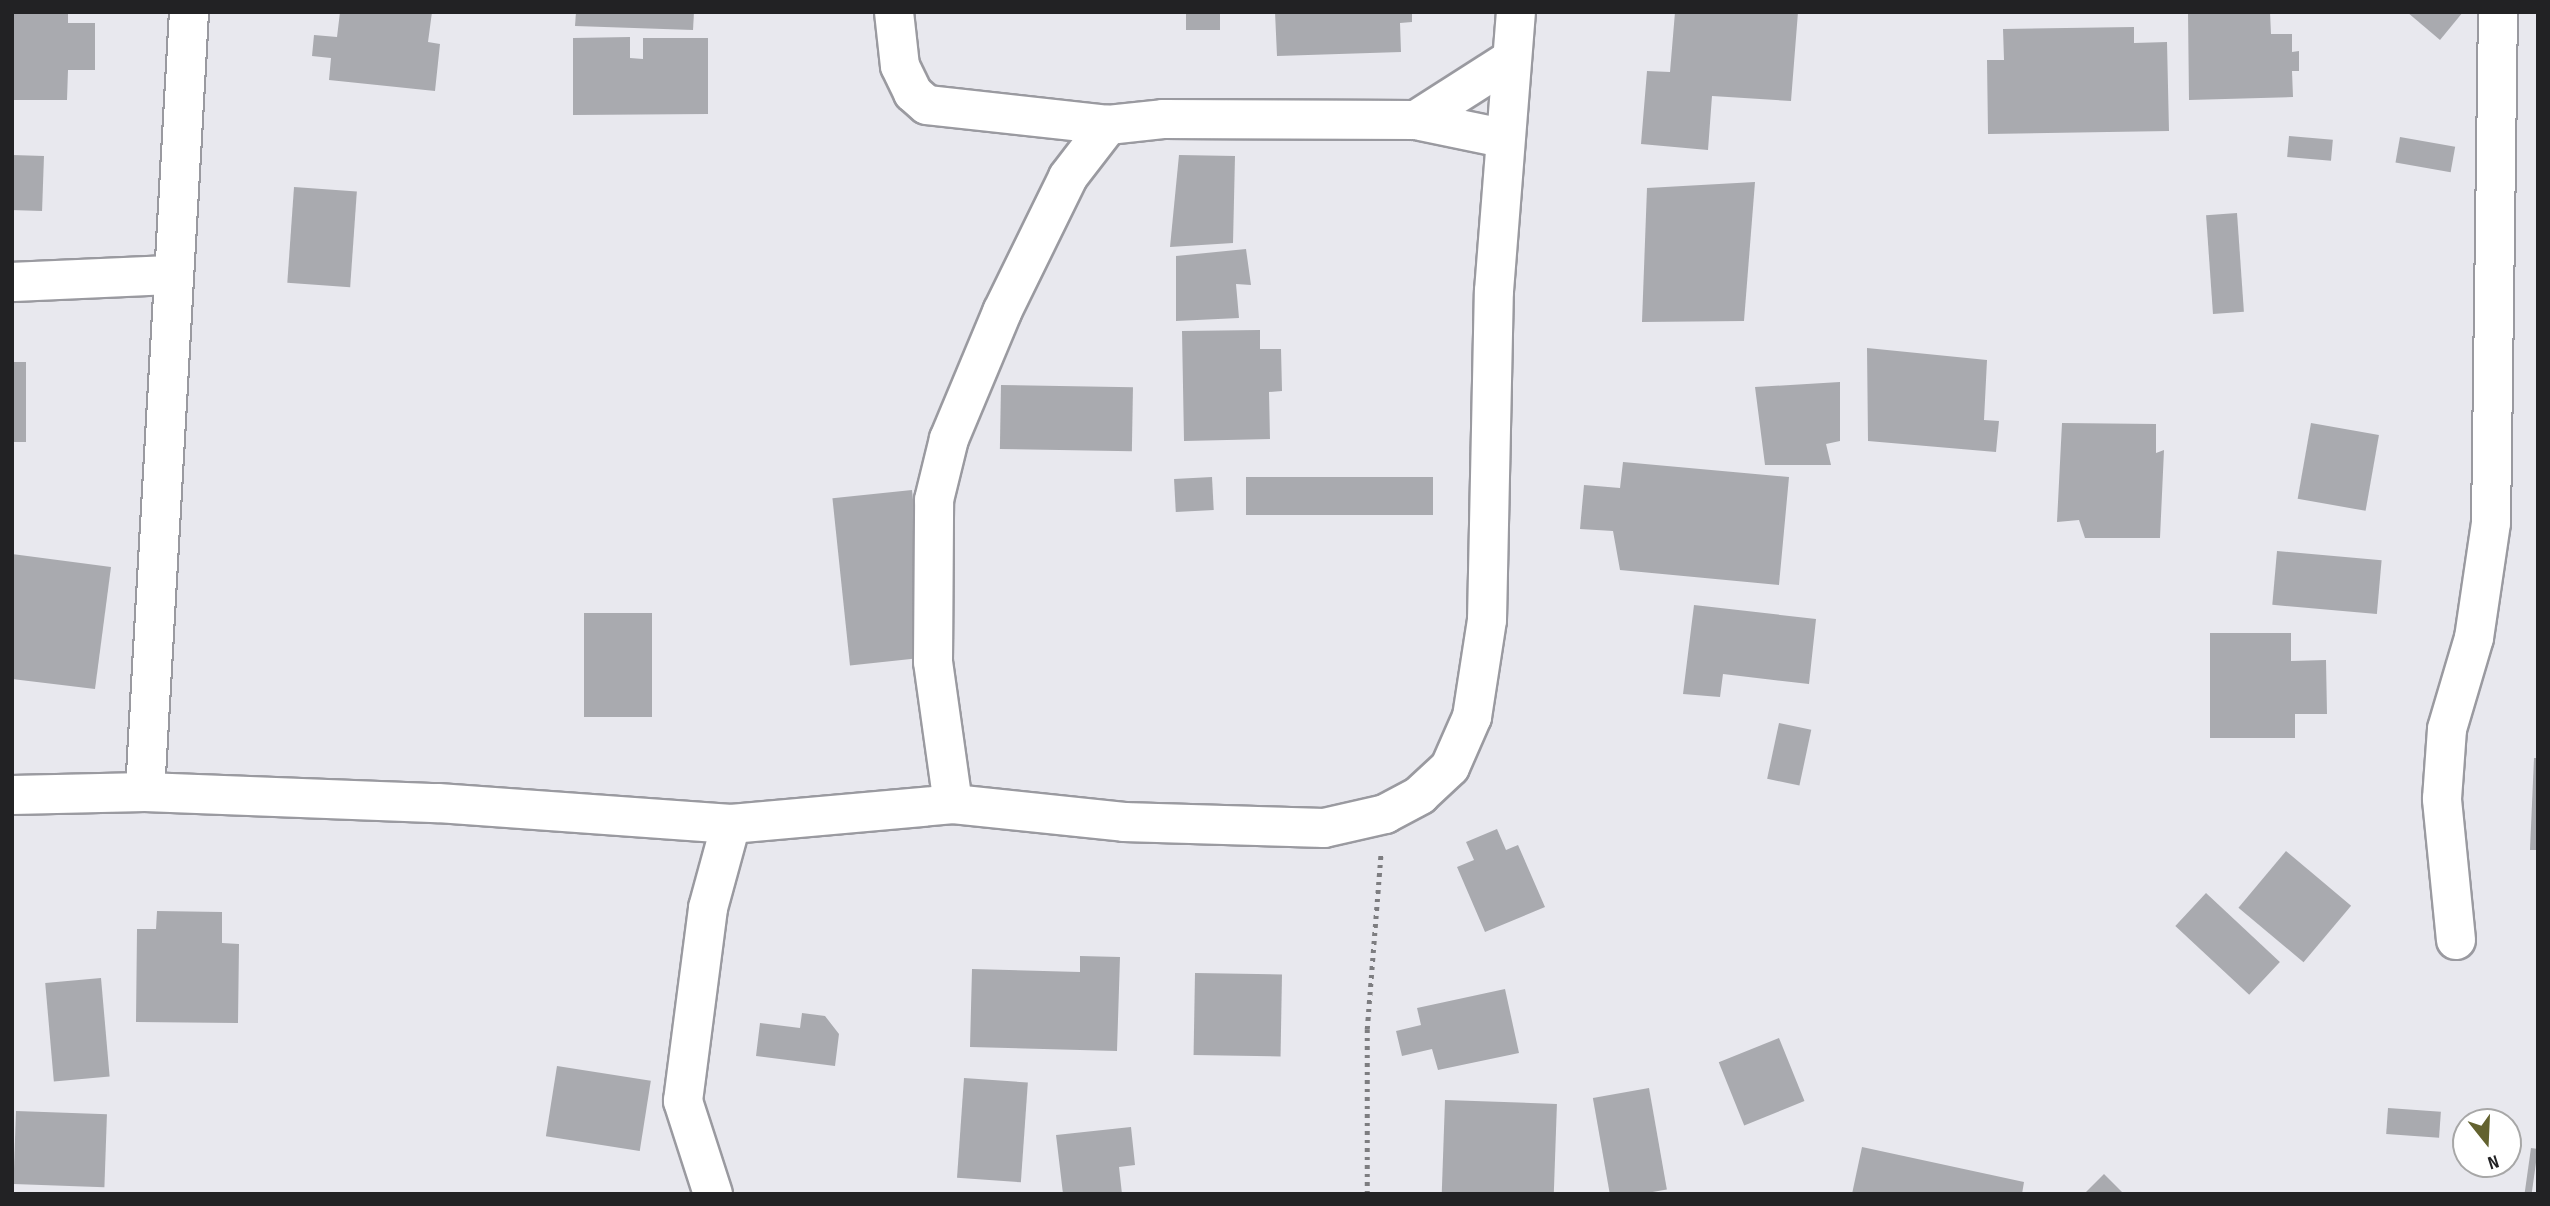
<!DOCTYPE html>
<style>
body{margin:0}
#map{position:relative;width:2550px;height:1206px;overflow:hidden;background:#e8e8ee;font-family:"Sofia Sans Condensed",sans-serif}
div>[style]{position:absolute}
.building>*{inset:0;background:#a9aaaf;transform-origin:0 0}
.path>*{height:4.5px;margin-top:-2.25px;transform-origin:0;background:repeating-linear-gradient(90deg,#7d7d80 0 3.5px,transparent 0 8.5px)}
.roads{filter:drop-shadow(2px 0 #9a9aa0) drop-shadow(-2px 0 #9a9aa0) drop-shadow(0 2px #9a9aa0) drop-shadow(0 -2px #9a9aa0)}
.minor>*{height:38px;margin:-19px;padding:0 19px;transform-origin:19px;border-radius:19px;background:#fff}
span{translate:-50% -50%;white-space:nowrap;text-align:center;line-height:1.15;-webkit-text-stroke:5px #fff;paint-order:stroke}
.frame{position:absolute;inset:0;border:14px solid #222224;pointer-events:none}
.north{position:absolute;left:2452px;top:1108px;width:70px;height:70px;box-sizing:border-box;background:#fff;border:2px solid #a7a7a7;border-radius:50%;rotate:162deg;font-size:19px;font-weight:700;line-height:28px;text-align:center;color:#222224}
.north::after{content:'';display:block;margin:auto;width:24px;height:32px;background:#63622f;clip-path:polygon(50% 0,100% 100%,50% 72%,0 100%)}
</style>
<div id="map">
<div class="building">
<i style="clip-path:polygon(12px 12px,68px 12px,68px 23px,95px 23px,95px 70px,68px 70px,67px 100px,12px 100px)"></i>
<i style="clip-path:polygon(340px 12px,432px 12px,428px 42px,440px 44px,435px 91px,329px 80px,331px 58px,312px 56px,314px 35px,337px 37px)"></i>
<i style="clip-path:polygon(576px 12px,694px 12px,693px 30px,575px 26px)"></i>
<i style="left:1186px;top:12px;width:34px;height:18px"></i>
<i style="clip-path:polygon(1275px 12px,1412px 12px,1412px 22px,1400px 23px,1401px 52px,1277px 56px)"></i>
<i style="clip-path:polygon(1675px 12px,1798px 12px,1791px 101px,1712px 96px,1708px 150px,1641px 144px,1647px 71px,1670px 72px)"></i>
<i style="clip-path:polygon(2188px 12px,2270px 12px,2271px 34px,2292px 34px,2292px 52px,2299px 51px,2299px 71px,2292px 71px,2293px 97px,2189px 100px)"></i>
<i style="clip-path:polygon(2407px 12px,2463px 12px,2440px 40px)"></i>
<i style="clip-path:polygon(2134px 27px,2134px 43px,2167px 42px,2169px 131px,1988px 134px,1987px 60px,2004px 60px,2003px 29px)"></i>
<i style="clip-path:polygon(630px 37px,630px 58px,643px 59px,643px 38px,708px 38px,708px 114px,573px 115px,573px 38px)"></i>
<i style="left:2289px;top:136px;width:44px;height:21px;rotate:5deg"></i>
<i style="left:2400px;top:137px;width:56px;height:26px;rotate:10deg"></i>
<i style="left:12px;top:155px;width:32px;height:55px;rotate:2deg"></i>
<i style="clip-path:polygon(1179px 155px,1235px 156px,1233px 243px,1170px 247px)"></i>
<i style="clip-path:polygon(1755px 182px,1744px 321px,1642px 322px,1647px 188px)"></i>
<i style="left:294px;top:187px;width:63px;height:96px;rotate:4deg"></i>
<i style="left:2237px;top:213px;width:99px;height:31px;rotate:86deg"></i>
<i style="clip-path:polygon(1246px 249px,1251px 285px,1236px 284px,1239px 318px,1176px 321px,1176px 256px)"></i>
<i style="clip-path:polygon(1260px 330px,1260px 349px,1281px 349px,1282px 391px,1269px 392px,1270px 439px,1184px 441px,1182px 331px)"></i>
<i style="clip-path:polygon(1867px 348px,1987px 360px,1984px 420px,1999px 421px,1996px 452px,1868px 441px)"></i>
<i style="left:12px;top:362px;width:14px;height:80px"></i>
<i style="clip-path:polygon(1840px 382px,1840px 441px,1826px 444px,1831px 465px,1765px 465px,1755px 387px)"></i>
<i style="left:1001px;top:385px;width:132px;height:64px;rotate:1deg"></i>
<i style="clip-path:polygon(2062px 423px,2156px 424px,2156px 453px,2164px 450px,2160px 538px,2085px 538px,2079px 520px,2057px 522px)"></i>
<i style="left:2311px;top:423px;width:69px;height:77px;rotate:10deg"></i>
<i style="clip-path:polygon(1623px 462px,1789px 477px,1779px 585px,1620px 570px,1613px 531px,1580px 529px,1584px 485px,1620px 488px)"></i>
<i style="left:1212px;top:477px;width:33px;height:38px;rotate:87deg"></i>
<i style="left:1433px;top:477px;width:38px;height:187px;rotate:90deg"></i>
<i style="left:912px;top:490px;width:168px;height:80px;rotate:84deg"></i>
<i style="left:2277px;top:551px;width:105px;height:54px;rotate:5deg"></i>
<i style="clip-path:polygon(12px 554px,111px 567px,95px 689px,12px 679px)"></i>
<i style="clip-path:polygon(1694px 605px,1816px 619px,1809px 684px,1723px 674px,1720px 697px,1683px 694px)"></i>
<i style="left:584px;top:613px;width:68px;height:104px"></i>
<i style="clip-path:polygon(2210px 633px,2291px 633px,2291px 661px,2326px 660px,2327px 714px,2295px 714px,2295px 738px,2210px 738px)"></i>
<i style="left:1779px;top:723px;width:33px;height:57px;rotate:12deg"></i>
<i style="clip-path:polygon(2534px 758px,2538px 758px,2538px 850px,2530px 850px)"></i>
<i style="clip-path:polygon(1497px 829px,1506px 850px,1518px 845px,1545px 907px,1485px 932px,1457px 867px,1474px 860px,1466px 842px)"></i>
<i style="left:2286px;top:851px;width:85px;height:74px;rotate:40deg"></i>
<i style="left:2206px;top:893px;width:101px;height:45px;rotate:43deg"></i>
<i style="clip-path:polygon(157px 911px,222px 912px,222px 943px,239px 944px,238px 1023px,136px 1022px,137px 929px,156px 929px)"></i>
<i style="clip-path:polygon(1080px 956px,1120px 957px,1117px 1051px,970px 1047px,972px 969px,1080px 972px)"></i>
<i style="left:1195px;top:973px;width:87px;height:82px;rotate:1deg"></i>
<i style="left:101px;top:978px;width:99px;height:56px;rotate:85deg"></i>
<i style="clip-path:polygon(1505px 989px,1519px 1053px,1438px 1070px,1432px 1049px,1402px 1056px,1396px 1031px,1421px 1025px,1417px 1008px)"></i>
<i style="clip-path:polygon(802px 1013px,825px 1016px,839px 1034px,835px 1066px,756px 1056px,760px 1023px,800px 1028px)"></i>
<i style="left:1779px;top:1038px;width:68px;height:65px;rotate:68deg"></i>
<i style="left:557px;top:1066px;width:95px;height:71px;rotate:9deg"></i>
<i style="left:964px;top:1078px;width:64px;height:100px;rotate:4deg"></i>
<i style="left:1649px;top:1088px;width:103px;height:57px;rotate:80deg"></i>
<i style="left:1445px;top:1100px;width:112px;height:94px;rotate:2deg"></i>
<i style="left:2388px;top:1108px;width:53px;height:26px;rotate:4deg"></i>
<i style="left:16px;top:1111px;width:91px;height:73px;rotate:2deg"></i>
<i style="clip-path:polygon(1131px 1127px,1135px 1165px,1119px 1167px,1122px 1194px,1063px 1194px,1056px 1135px)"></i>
<i style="clip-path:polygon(1862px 1147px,2024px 1182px,2022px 1194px,1852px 1194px)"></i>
<i style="left:2531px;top:1148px;width:7px;height:46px;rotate:8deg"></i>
<i style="clip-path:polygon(2104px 1174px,2124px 1194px,2084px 1194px)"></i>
</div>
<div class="path">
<i style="left:1367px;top:1194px;width:165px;rotate:-90deg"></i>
<i style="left:1367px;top:1029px;width:177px;rotate:-85.5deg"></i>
</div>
<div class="roads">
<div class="minor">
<i style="left:894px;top:12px;width:54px;rotate:83.7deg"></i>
<i style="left:900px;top:66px;width:30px;rotate:64deg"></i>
<i style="left:913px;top:93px;width:18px;rotate:41deg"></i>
<i style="left:927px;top:105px;width:182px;rotate:6.3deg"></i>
<i style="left:1108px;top:125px;width:55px;rotate:-6.2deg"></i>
<i style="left:1163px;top:119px;width:253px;rotate:0.2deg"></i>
<i style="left:1416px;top:120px;width:89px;rotate:11.7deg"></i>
<i style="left:1416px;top:120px;width:112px;rotate:-32.6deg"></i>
<i style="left:12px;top:282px;width:162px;rotate:-2.5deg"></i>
<i style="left:145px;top:792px;width:781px;rotate:-86.77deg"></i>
<i style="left:12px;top:795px;width:133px;rotate:-1.3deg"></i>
<i style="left:145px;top:792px;width:293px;rotate:2.2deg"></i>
<i style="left:438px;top:803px;width:294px;rotate:4.1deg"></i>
<i style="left:731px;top:824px;width:223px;rotate:-5.1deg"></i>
<i style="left:953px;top:804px;width:172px;rotate:6deg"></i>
<i style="left:1124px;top:822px;width:200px;rotate:1.7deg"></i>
<i style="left:1324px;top:828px;width:63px;rotate:-12.9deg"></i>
<i style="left:1385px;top:814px;width:40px;rotate:-28deg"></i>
<i style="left:1420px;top:795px;width:41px;rotate:-43deg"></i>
<i style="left:1450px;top:767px;width:55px;rotate:-66.3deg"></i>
<i style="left:1472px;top:717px;width:98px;rotate:-81.2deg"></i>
<i style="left:1487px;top:620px;width:329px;rotate:-88.8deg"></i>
<i style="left:1494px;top:291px;width:280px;rotate:-85.5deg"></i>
<i style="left:953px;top:804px;width:143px;rotate:-98deg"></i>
<i style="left:933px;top:662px;width:162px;rotate:-89.6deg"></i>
<i style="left:934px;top:500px;width:63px;rotate:-76.2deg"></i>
<i style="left:949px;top:439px;width:138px;rotate:-67.3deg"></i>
<i style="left:1002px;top:312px;width:150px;rotate:-63.9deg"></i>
<i style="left:1068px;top:177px;width:66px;rotate:-52.4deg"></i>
<i style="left:2456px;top:940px;width:142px;rotate:-95.7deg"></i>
<i style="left:2442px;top:799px;width:70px;rotate:-85.9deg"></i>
<i style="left:2447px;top:729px;width:95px;rotate:-73.5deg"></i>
<i style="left:2474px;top:638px;width:116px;rotate:-81.6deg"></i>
<i style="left:2491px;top:523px;width:511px;rotate:-89.22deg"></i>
<i style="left:713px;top:1194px;width:98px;rotate:-107.9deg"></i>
<i style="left:683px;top:1101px;width:195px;rotate:-82.6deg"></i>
<i style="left:708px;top:908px;width:87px;rotate:-74.7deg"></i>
</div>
</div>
<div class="frame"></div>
<div class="north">N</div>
</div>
